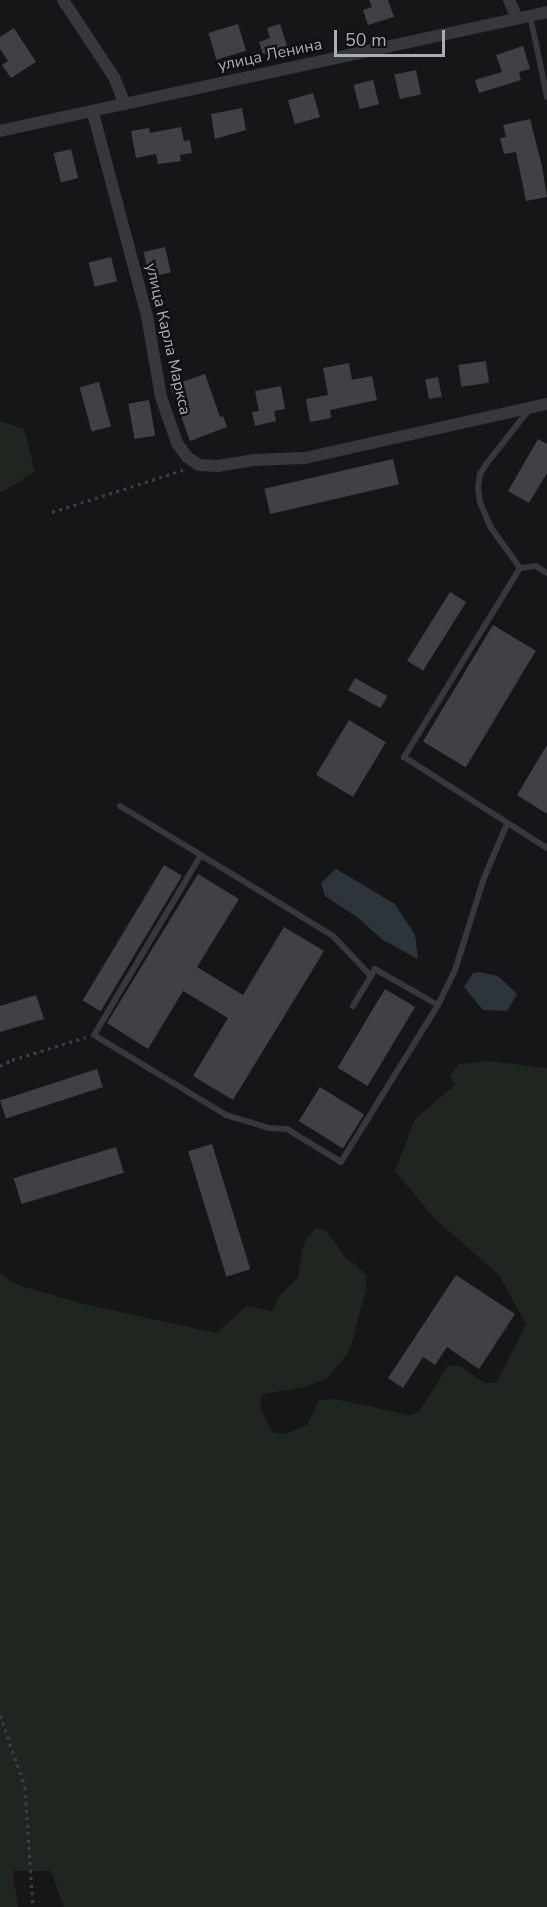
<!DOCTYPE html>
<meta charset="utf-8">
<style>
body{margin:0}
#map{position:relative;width:547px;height:1907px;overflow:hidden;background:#161618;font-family:"Nunito Sans",sans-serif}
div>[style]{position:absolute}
.green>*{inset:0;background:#1e261f}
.water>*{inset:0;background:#2c353c}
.building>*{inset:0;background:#404145;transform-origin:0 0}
.path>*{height:3px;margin-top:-1.5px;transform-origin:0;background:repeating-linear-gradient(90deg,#3d3f44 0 3px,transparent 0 7.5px)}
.service>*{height:6px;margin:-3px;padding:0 3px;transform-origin:3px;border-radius:3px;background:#37383d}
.minor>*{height:12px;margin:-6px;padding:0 6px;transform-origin:6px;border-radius:6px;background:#37383d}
span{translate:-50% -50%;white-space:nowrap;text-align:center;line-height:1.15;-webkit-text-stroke:5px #111113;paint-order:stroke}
.street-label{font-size:16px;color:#a8adb8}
.scale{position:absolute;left:334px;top:30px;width:111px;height:27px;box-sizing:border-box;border:3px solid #a8adb8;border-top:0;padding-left:8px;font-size:18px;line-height:21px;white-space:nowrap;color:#a8adb8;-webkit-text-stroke:4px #111113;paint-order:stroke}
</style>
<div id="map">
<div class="green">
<i style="clip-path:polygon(0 421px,24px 429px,35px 472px,0 493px)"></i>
<i style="clip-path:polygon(491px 1061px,547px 1068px,547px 1907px,64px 1907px,51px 1871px,13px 1871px,18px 1907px,0 1907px,0 1273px,18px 1285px,84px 1304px,217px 1333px,246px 1306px,273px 1311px,279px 1296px,298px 1277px,304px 1243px,315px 1228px,326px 1230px,344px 1256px,367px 1275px,366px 1289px,350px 1350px,328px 1378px,306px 1387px,262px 1394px,260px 1408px,272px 1432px,286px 1434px,307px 1425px,319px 1400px,335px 1399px,410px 1415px,419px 1412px,448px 1366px,459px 1366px,485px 1383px,496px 1383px,526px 1324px,499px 1275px,432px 1216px,395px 1171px,415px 1119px,455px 1085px,450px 1075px,459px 1064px)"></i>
</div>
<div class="water">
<i style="clip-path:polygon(336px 869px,395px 904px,415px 935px,418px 959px,383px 940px,357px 917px,325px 896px,321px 883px)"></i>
<i style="clip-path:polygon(479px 972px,498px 976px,517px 994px,507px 1011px,483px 1010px,464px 987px,473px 973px)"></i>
</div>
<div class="building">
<i style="clip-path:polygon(369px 0,388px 0,394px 17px,368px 25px,363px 10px,372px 7px)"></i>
<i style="left:238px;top:24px;width:28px;height:31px;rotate:73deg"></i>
<i style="clip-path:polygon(280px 24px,287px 46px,263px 54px,259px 42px,270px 38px,267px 28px)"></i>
<i style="clip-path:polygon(14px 28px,36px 62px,11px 78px,2px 65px,8px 61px,0 49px,0 37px)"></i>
<i style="clip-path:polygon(523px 46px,530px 69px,519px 72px,521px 80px,479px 93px,475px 80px,502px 72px,496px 55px)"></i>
<i style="left:416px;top:70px;width:25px;height:22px;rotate:78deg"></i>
<i style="left:373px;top:80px;width:25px;height:20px;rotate:76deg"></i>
<i style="left:313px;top:93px;width:25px;height:26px;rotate:74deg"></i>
<i style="clip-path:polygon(242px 108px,246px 130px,215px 139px,211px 114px)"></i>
<i style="clip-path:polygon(530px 119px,542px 166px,547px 197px,526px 201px,516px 152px,504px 154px,500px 138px,506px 137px,503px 125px)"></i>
<i style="clip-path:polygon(181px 127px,184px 141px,190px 140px,192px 153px,180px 155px,181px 161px,158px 164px,156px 154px,136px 158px,131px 131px,149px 128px,150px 133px)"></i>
<i style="left:71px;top:149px;width:30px;height:18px;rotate:76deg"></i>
<i style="left:165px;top:247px;width:26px;height:22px;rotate:77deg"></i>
<i style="left:111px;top:257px;width:25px;height:23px;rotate:76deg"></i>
<i style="left:486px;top:361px;width:22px;height:28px;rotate:82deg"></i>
<i style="clip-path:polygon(349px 363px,352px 380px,372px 376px,377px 400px,330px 410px,331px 418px,310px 422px,306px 399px,328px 395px,323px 368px)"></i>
<i style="clip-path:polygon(205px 374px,220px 417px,223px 416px,227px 427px,190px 441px,170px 386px)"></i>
<i style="left:438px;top:377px;width:20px;height:13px;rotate:79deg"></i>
<i style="left:99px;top:382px;width:46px;height:20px;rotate:75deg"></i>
<i style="clip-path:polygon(281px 386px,285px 409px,274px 411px,276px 421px,255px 426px,252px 412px,259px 411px,255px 391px)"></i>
<i style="left:149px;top:400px;width:36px;height:21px;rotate:80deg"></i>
<i style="clip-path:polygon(538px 439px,547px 444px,547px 473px,529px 503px,508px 491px)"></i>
<i style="left:393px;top:459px;width:26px;height:132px;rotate:77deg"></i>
<i style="left:450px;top:592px;width:19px;height:81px;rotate:32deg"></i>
<i style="left:493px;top:625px;width:50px;height:136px;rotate:31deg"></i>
<i style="left:355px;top:678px;width:37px;height:14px;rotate:29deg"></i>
<i style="left:349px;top:720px;width:43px;height:64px;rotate:31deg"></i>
<i style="clip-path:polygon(547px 745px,547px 814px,517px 795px)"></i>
<i style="left:164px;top:865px;width:21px;height:158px;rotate:31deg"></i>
<i style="clip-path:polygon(198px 874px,239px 899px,197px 967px,243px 995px,284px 927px,324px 951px,233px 1100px,193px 1076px,228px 1018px,183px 991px,148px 1049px,107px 1023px)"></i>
<i style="left:385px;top:989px;width:35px;height:92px;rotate:31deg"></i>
<i style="clip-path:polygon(36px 995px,44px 1019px,0 1032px,0 1006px)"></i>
<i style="left:97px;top:1069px;width:19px;height:102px;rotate:72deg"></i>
<i style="left:320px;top:1087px;width:52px;height:40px;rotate:32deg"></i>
<i style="left:212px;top:1144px;width:131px;height:25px;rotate:73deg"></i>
<i style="left:116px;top:1147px;width:27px;height:107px;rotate:73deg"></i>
<i style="clip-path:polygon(456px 1275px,515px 1314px,479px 1369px,447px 1347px,435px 1365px,423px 1357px,403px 1388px,388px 1378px)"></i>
</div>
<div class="path">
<i style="left:52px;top:512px;width:138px;rotate:-17.8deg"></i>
<i style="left:0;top:1066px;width:13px;rotate:-27deg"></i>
<i style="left:12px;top:1060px;width:77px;rotate:-17.3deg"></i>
<i style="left:0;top:1715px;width:76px;rotate:70.9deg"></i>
<i style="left:25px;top:1787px;width:120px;rotate:86.2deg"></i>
</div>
<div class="service">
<i style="left:530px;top:15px;width:84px;rotate:78.3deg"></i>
<i style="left:520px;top:568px;width:49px;rotate:-125.9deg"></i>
<i style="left:491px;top:528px;width:28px;rotate:-113deg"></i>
<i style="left:480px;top:502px;width:15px;rotate:-98deg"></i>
<i style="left:478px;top:487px;width:13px;rotate:-81deg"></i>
<i style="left:480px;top:474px;width:13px;rotate:-58deg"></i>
<i style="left:487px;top:463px;width:66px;rotate:-51.7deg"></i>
<i style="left:547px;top:573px;width:13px;rotate:-148deg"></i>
<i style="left:536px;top:566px;width:16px;rotate:173deg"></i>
<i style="left:520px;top:568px;width:222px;rotate:121.5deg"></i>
<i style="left:404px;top:757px;width:169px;rotate:32.5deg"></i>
<i style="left:120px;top:806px;width:95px;rotate:31.2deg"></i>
<i style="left:438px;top:1005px;width:73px;rotate:-150.3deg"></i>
<i style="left:375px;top:969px;width:8px;rotate:120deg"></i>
<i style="left:371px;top:976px;width:55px;rotate:-133.5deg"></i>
<i style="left:333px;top:936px;width:155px;rotate:-148.5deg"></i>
<i style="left:201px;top:855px;width:209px;rotate:120.7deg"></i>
<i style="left:94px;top:1035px;width:154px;rotate:31.2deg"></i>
<i style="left:226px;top:1115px;width:45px;rotate:16.8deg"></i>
<i style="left:269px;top:1128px;width:18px;rotate:3deg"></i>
<i style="left:287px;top:1129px;width:63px;rotate:31.4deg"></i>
<i style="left:341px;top:1162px;width:185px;rotate:-58.3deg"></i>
<i style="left:438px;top:1005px;width:39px;rotate:-64deg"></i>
<i style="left:455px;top:970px;width:96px;rotate:-72.5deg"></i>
<i style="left:484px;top:878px;width:59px;rotate:-66.9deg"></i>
<i style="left:353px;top:1006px;width:35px;rotate:-59deg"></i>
</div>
<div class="minor">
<i style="left:63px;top:0;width:92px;rotate:56.5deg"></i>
<i style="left:114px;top:77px;width:29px;rotate:68deg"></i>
<i style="left:509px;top:0;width:20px;rotate:66deg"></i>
<i style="left:93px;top:113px;width:210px;rotate:75.1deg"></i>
<i style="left:147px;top:316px;width:82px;rotate:80.2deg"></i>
<i style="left:161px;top:397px;width:49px;rotate:70.8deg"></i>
<i style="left:177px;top:443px;width:17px;rotate:54deg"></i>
<i style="left:187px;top:457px;width:14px;rotate:34deg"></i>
<i style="left:199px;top:465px;width:18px;rotate:3deg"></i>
<i style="left:217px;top:466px;width:36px;rotate:-9deg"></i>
<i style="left:253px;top:460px;width:52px;rotate:-2.2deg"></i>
<i style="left:305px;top:458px;width:248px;rotate:-12.6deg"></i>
<i style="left:0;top:131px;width:560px;rotate:-12.27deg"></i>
</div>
<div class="street-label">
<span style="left:270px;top:55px;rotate:-12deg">улица Ленина</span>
<span style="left:168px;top:339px;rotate:77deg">улица Карла Маркса</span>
</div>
<div class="scale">50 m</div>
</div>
